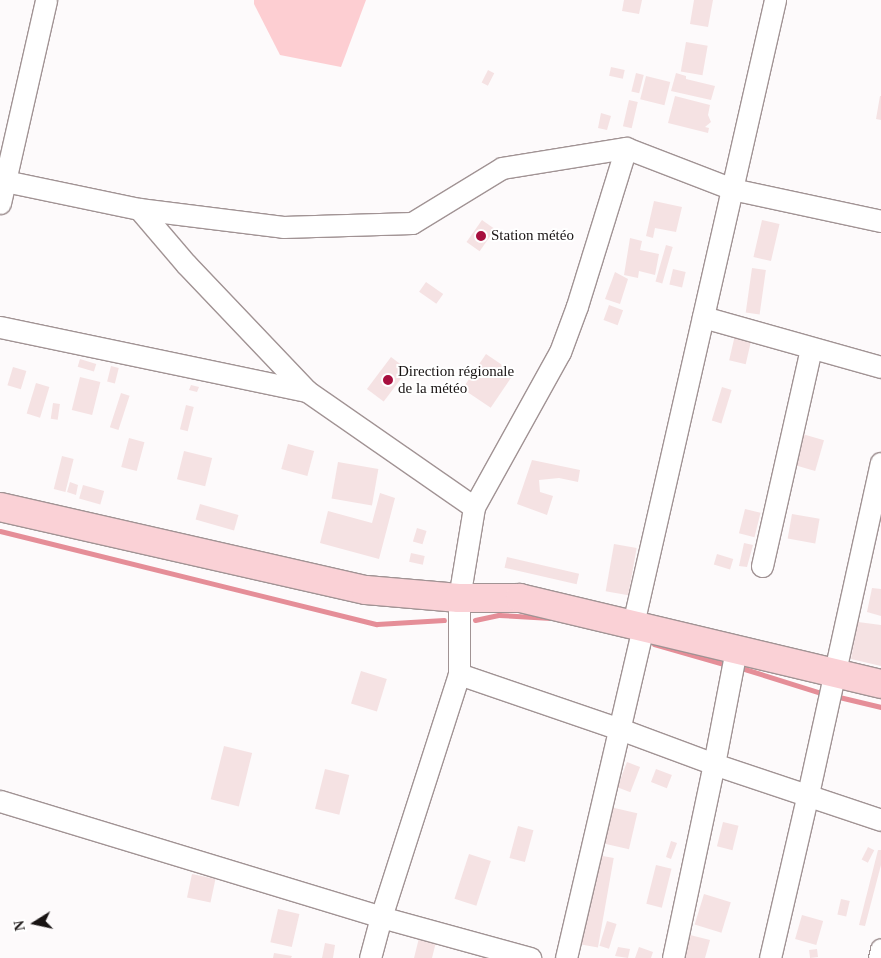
<!DOCTYPE html>
<meta charset="utf-8">
<style>
body{margin:0}
#map{position:relative;width:881px;height:958px;overflow:hidden;background:#fdfafb;font-family:"Times New Roman",serif}
div>[style]{position:absolute}
.green>*{inset:0;background:#fdced2}
.stream>*{height:5px;margin:-2.5px;padding:0 2.5px;transform-origin:2.5px;border-radius:2.5px;background:#e58e98}
.building>*{inset:0;background:#f5e2e3;transform-origin:0 0}
.roads{filter:drop-shadow(1px 0 #a19394) drop-shadow(-1px 0 #a19394) drop-shadow(0 1px #a19394) drop-shadow(0 -1px #a19394)}
.minor>*{height:21px;margin:-10.5px;padding:0 10.5px;transform-origin:10.5px;border-radius:10.5px;background:#fff}
.major>*{height:28px;margin:-14px;padding:0 14px;transform-origin:14px;border-radius:14px;background:#fad1d6}
.dots>*{width:14px;height:14px;translate:-50% -50%;box-sizing:border-box;border:2px solid #fff;border-radius:50%}
span{translate:-50% -50%;white-space:nowrap;text-align:center;line-height:1.15;-webkit-text-stroke:4px #fff;paint-order:stroke}
.poi-label{font-size:15px;color:#181313}
.left{translate:0 -50%;text-align:left}
.north{position:absolute;left:10px;top:898px;width:50px;height:50px;-webkit-text-stroke:4px #fff;paint-order:stroke;rotate:260deg;font-size:14px;font-weight:700;line-height:20px;text-align:center;color:#181313}
.north::after{content:'';display:block;margin:auto;width:18px;height:22px;background:#181313;clip-path:polygon(50% 0,100% 100%,50% 72%,0 100%)}
</style>
<div id="map">
<div class="green">
<i style="clip-path:polygon(254px 0,366px 0,341px 67px,280px 55px,254px 4px)"></i>
</div>
<div class="stream">
<i style="left:0;top:531px;width:388px;rotate:13.9deg"></i>
<i style="left:377px;top:624px;width:67px;rotate:-3.4deg"></i>
<i style="left:475px;top:620px;width:25px;rotate:-12deg"></i>
<i style="left:499px;top:615px;width:52px;rotate:3.3deg"></i>
<i style="left:654px;top:644px;width:69px;rotate:16.1deg"></i>
<i style="left:738px;top:667px;width:84px;rotate:17.4deg"></i>
<i style="left:839px;top:697px;width:43px;rotate:13.4deg"></i>
</div>
<div class="building">
<i style="clip-path:polygon(624px 0,642px 0,639px 14px,622px 11px)"></i>
<i style="clip-path:polygon(694px 0,713px 0,708px 27px,690px 24px)"></i>
<i style="left:686px;top:42px;width:22px;height:30px;rotate:10deg"></i>
<i style="left:611px;top:67px;width:14px;height:9px;rotate:12deg"></i>
<i style="left:488px;top:70px;width:7px;height:14px;rotate:27deg"></i>
<i style="left:636px;top:73px;width:8px;height:19px;rotate:14deg"></i>
<i style="clip-path:polygon(676px 73px,686px 76px,686px 79px,715px 86px,711px 100px,671px 91px)"></i>
<i style="left:646px;top:76px;width:25px;height:24px;rotate:14deg"></i>
<i style="clip-path:polygon(675px 96px,710px 105px,708px 115px,711px 122px,705px 127px,709px 128px,708px 133px,668px 123px)"></i>
<i style="clip-path:polygon(880px 96px,881px 96px,881px 120px,876px 119px)"></i>
<i style="left:629px;top:100px;width:9px;height:27px;rotate:13deg"></i>
<i style="clip-path:polygon(601px 113px,611px 116px,607px 130px,598px 128px)"></i>
<i style="clip-path:polygon(654px 201px,682px 207px,676px 232px,655px 228px,653px 238px,646px 236px)"></i>
<i style="left:482px;top:220px;width:16px;height:27px;rotate:35deg"></i>
<i style="left:762px;top:220px;width:18px;height:38px;rotate:13deg"></i>
<i style="clip-path:polygon(630px 238px,642px 241px,640px 250px,659px 254px,655px 275px,639px 271px,638px 278px,624px 275px)"></i>
<i style="left:666px;top:245px;width:7px;height:38px;rotate:16deg"></i>
<i style="left:752px;top:268px;width:14px;height:45px;rotate:8deg"></i>
<i style="left:673px;top:269px;width:13px;height:16px;rotate:13deg"></i>
<i style="clip-path:polygon(615px 272px,628px 279px,620px 304px,605px 299px)"></i>
<i style="left:426px;top:282px;width:21px;height:12px;rotate:35deg"></i>
<i style="left:609px;top:305px;width:15px;height:16px;rotate:20deg"></i>
<i style="left:735px;top:335px;width:17px;height:26px;rotate:13deg"></i>
<i style="left:486px;top:354px;width:34px;height:42px;rotate:34deg"></i>
<i style="left:391px;top:357px;width:21px;height:40px;rotate:37deg"></i>
<i style="left:80px;top:359px;width:17px;height:8px;rotate:17deg"></i>
<i style="left:111px;top:366px;width:8px;height:16px;rotate:14deg"></i>
<i style="left:13px;top:367px;width:14px;height:19px;rotate:17deg"></i>
<i style="left:80px;top:377px;width:21px;height:34px;rotate:14deg"></i>
<i style="left:36px;top:383px;width:14px;height:32px;rotate:17deg"></i>
<i style="clip-path:polygon(191px 385px,199px 387px,197px 392px,189px 390px)"></i>
<i style="left:722px;top:387px;width:10px;height:35px;rotate:17deg"></i>
<i style="left:121px;top:393px;width:9px;height:36px;rotate:18deg"></i>
<i style="left:53px;top:403px;width:7px;height:16px;rotate:8deg"></i>
<i style="left:186px;top:405px;width:8px;height:25px;rotate:14deg"></i>
<i style="left:799px;top:433px;width:26px;height:32px;rotate:16deg"></i>
<i style="left:129px;top:438px;width:16px;height:30px;rotate:15deg"></i>
<i style="left:288px;top:444px;width:27px;height:26px;rotate:15deg"></i>
<i style="left:184px;top:451px;width:29px;height:29px;rotate:14deg"></i>
<i style="left:62px;top:456px;width:12px;height:34px;rotate:14deg"></i>
<i style="clip-path:polygon(532px 460px,580px 470px,578px 482px,559px 478px,539px 480px,540px 492px,553px 496px,547px 515px,517px 504px)"></i>
<i style="left:338px;top:462px;width:41px;height:37px;rotate:10deg"></i>
<i style="clip-path:polygon(70px 482px,78px 485px,76px 495px,67px 492px)"></i>
<i style="left:83px;top:485px;width:22px;height:14px;rotate:16deg"></i>
<i style="clip-path:polygon(380px 493px,395px 498px,379px 559px,320px 543px,328px 511px,372px 523px)"></i>
<i style="left:200px;top:504px;width:40px;height:16px;rotate:16deg"></i>
<i style="left:745px;top:509px;width:16px;height:25px;rotate:14deg"></i>
<i style="left:792px;top:514px;width:28px;height:25px;rotate:10deg"></i>
<i style="left:417px;top:528px;width:10px;height:14px;rotate:17deg"></i>
<i style="clip-path:polygon(744px 543px,753px 545px,747px 567px,739px 566px)"></i>
<i style="left:614px;top:544px;width:23px;height:48px;rotate:10deg"></i>
<i style="left:411px;top:553px;width:14px;height:9px;rotate:12deg"></i>
<i style="left:717px;top:554px;width:17px;height:11px;rotate:17deg"></i>
<i style="left:507px;top:557px;width:74px;height:11px;rotate:13deg"></i>
<i style="clip-path:polygon(872px 588px,881px 589px,881px 616px,867px 612px)"></i>
<i style="clip-path:polygon(858px 622px,881px 625px,881px 666px,851px 659px)"></i>
<i style="left:361px;top:671px;width:27px;height:34px;rotate:17deg"></i>
<i style="left:224px;top:746px;width:29px;height:55px;rotate:14deg"></i>
<i style="left:627px;top:762px;width:14px;height:27px;rotate:21deg"></i>
<i style="left:325px;top:769px;width:25px;height:41px;rotate:14deg"></i>
<i style="left:656px;top:769px;width:17px;height:14px;rotate:21deg"></i>
<i style="left:610px;top:807px;width:28px;height:37px;rotate:13deg"></i>
<i style="left:723px;top:822px;width:16px;height:25px;rotate:14deg"></i>
<i style="left:518px;top:826px;width:16px;height:33px;rotate:15deg"></i>
<i style="clip-path:polygon(671px 841px,677px 843px,671px 859px,666px 857px)"></i>
<i style="left:868px;top:847px;width:7px;height:14px;rotate:27deg"></i>
<i style="clip-path:polygon(878px 850px,881px 850px,881px 865px,865px 926px,859px 925px)"></i>
<i style="left:469px;top:854px;width:23px;height:47px;rotate:18deg"></i>
<i style="left:597px;top:855px;width:17px;height:91px;rotate:10deg"></i>
<i style="left:656px;top:865px;width:16px;height:40px;rotate:14deg"></i>
<i style="left:192px;top:874px;width:24px;height:24px;rotate:12deg"></i>
<i style="left:704px;top:894px;width:28px;height:32px;rotate:17deg"></i>
<i style="left:841px;top:899px;width:9px;height:16px;rotate:13deg"></i>
<i style="left:278px;top:909px;width:22px;height:34px;rotate:13deg"></i>
<i style="left:802px;top:915px;width:22px;height:25px;rotate:16deg"></i>
<i style="left:607px;top:921px;width:10px;height:26px;rotate:17deg"></i>
<i style="clip-path:polygon(690px 935px,710px 940px,705px 958px,684px 958px)"></i>
<i style="clip-path:polygon(419px 938px,436px 942px,432px 958px,414px 958px)"></i>
<i style="clip-path:polygon(325px 943px,335px 945px,333px 958px,322px 958px)"></i>
<i style="clip-path:polygon(618px 947px,630px 949px,628px 958px,615px 956px)"></i>
<i style="clip-path:polygon(639px 947px,653px 952px,651px 958px,635px 958px)"></i>
<i style="left:817px;top:949px;width:8px;height:8px;rotate:83deg"></i>
<i style="clip-path:polygon(274px 953px,292px 956px,291px 958px,273px 958px)"></i>
</div>
<div class="roads">
<div class="minor">
<i style="left:5px;top:181px;width:137px;rotate:11.8deg"></i>
<i style="left:139px;top:209px;width:145px;rotate:7.1deg"></i>
<i style="left:283px;top:227px;width:129px;rotate:-1.8deg"></i>
<i style="left:412px;top:223px;width:105px;rotate:-31.4deg"></i>
<i style="left:502px;top:168px;width:126px;rotate:-9.2deg"></i>
<i style="left:0;top:203px;width:208px;rotate:-77.2deg"></i>
<i style="left:139px;top:209px;width:72px;rotate:49.5deg"></i>
<i style="left:186px;top:264px;width:175px;rotate:46.4deg"></i>
<i style="left:703px;top:317px;width:185px;rotate:15.7deg"></i>
<i style="left:0;top:327px;width:314px;rotate:11.8deg"></i>
<i style="left:307px;top:391px;width:203px;rotate:34.8deg"></i>
<i style="left:762px;top:566px;width:222px;rotate:-77.3deg"></i>
<i style="left:633px;top:624px;width:640px;rotate:-77.18deg"></i>
<i style="left:459px;top:674px;width:170px;rotate:18.9deg"></i>
<i style="left:620px;top:729px;width:100px;rotate:20.4deg"></i>
<i style="left:714px;top:764px;width:176px;rotate:18.5deg"></i>
<i style="left:0;top:801px;width:398px;rotate:16.9deg"></i>
<i style="left:381px;top:917px;width:155px;rotate:15.4deg"></i>
<i style="left:370px;top:958px;width:42px;rotate:-75deg"></i>
<i style="left:381px;top:917px;width:255px;rotate:-72.2deg"></i>
<i style="left:459px;top:674px;width:76px;rotate:-90deg"></i>
<i style="left:459px;top:598px;width:92px;rotate:-80.6deg"></i>
<i style="left:474px;top:507px;width:177px;rotate:-61deg"></i>
<i style="left:560px;top:352px;width:49px;rotate:-69.7deg"></i>
<i style="left:577px;top:306px;width:165px;rotate:-72.8deg"></i>
<i style="left:626px;top:148px;width:114px;rotate:21.1deg"></i>
<i style="left:732px;top:189px;width:152px;rotate:12.1deg"></i>
<i style="left:566px;top:958px;width:341px;rotate:-76.9deg"></i>
<i style="left:673px;top:958px;width:198px;rotate:-78.1deg"></i>
<i style="left:714px;top:764px;width:116px;rotate:-79.1deg"></i>
<i style="left:770px;top:958px;width:168px;rotate:-77deg"></i>
<i style="left:808px;top:794px;width:339px;rotate:-77.6deg"></i>
<i style="left:879px;top:958px;width:9px;rotate:-77deg"></i>
</div>
<div class="major">
<i style="left:0;top:507px;width:375px;rotate:12.8deg"></i>
<i style="left:366px;top:590px;width:93px;rotate:4.9deg"></i>
<i style="left:459px;top:598px;width:61px"></i>
<i style="left:520px;top:598px;width:371px;rotate:13.4deg"></i>
</div>
</div>
<div class="dots">
<i style="left:481px;top:236px;background:#a70f3e"></i>
<i style="left:388px;top:380px;background:#a70f3e"></i>
</div>
<div class="poi-label">
<span class="left" style="left:491px;top:236px">Station météo</span>
<span class="left" style="left:398px;top:380px">Direction régionale<br>de la météo</span>
</div>
<div class="north">N</div>
</div>
